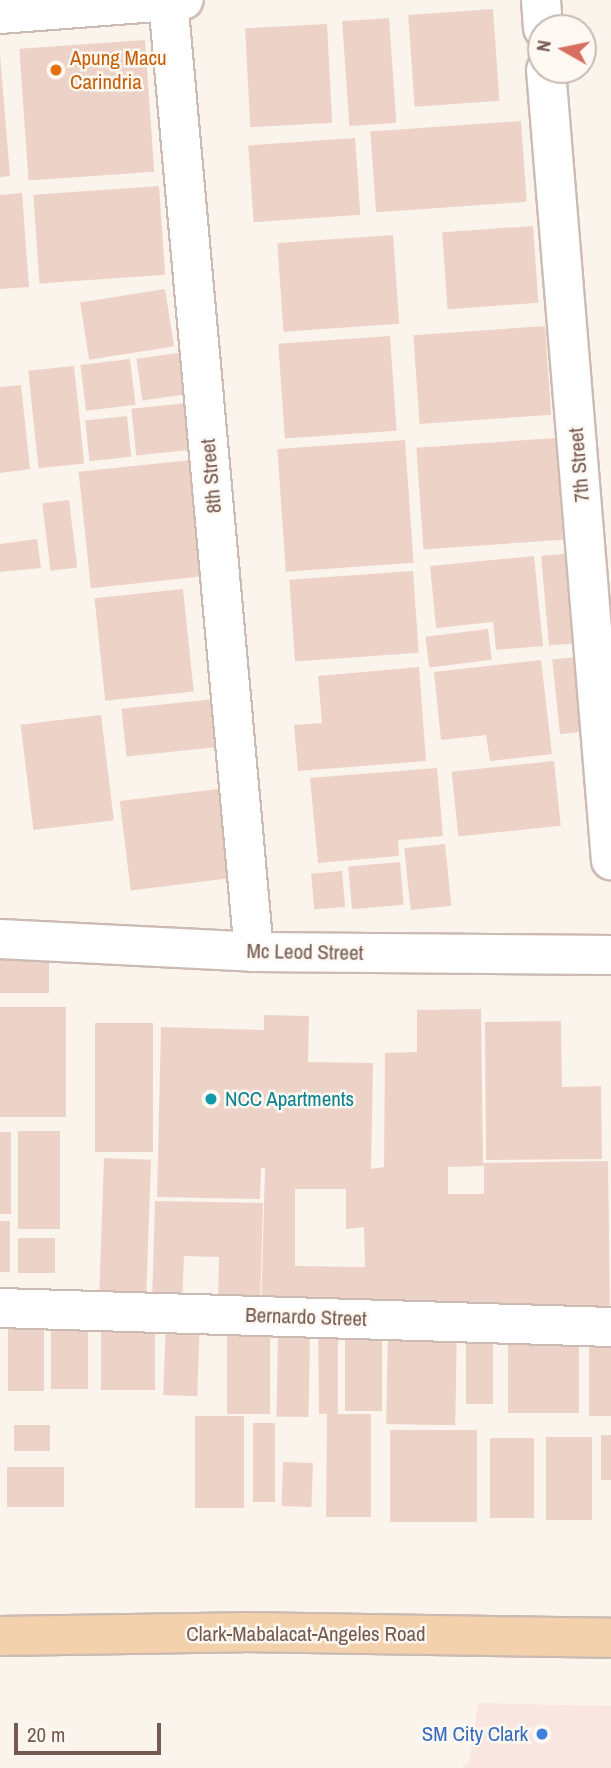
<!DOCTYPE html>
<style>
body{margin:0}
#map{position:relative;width:611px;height:1768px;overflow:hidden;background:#fbf4ec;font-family:"Archivo Narrow",sans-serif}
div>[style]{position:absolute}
.commercial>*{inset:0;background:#fae6e1}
.building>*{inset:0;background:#edd2c7;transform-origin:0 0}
.roads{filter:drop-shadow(2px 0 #ccbbb3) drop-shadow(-2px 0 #ccbbb3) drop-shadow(0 2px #ccbbb3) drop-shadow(0 -2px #ccbbb3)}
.minor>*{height:38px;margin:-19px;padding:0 19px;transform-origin:19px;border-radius:19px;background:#fff}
.major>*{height:38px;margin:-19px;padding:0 19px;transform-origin:19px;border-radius:19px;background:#f2d1ac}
.dots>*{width:19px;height:19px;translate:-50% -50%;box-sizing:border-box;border:4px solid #fef8f3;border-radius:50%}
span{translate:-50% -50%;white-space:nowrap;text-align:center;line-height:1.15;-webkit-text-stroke:5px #fef8f3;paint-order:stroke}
.food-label{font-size:21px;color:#c56008}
.left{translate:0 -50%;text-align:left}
.street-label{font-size:21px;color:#745a51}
.culture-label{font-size:21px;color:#0d838f}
.shop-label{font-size:21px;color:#366cbe}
.right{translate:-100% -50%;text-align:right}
.north{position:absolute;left:527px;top:14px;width:70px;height:70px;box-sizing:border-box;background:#fef8f3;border:2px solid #c7b9b2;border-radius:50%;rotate:279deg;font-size:19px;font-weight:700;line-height:28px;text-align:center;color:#745a51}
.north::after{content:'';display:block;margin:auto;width:24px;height:32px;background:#d76e5f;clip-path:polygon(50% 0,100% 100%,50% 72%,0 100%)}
.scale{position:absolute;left:14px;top:1723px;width:147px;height:32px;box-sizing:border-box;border:4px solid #745a51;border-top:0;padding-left:9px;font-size:21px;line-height:24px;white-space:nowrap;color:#745a51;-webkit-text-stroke:5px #fef8f3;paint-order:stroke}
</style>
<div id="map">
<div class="commercial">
<i style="clip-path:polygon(478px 1703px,611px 1706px,611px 1768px,462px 1768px,469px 1762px)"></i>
</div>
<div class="building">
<i style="left:493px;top:9px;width:92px;height:85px;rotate:86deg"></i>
<i style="left:389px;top:18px;width:105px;height:47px;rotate:86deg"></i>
<i style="left:327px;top:24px;width:99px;height:82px;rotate:87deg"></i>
<i style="left:145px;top:40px;width:132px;height:126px;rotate:86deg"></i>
<i style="clip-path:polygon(0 54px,10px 176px,0 177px)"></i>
<i style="left:521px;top:121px;width:81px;height:151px;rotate:86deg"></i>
<i style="left:355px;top:138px;width:77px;height:107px;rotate:86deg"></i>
<i style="left:159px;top:186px;width:89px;height:126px;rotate:86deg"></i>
<i style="clip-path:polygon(22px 193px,29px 287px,0 289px,0 195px)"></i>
<i style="left:533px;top:226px;width:77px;height:91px;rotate:86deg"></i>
<i style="left:393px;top:235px;width:89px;height:116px;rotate:86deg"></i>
<i style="left:165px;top:289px;width:58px;height:86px;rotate:81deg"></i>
<i style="left:545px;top:326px;width:89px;height:132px;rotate:86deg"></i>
<i style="left:390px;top:336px;width:95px;height:112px;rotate:86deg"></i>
<i style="left:185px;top:352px;width:42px;height:49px;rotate:82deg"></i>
<i style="left:130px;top:359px;width:46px;height:50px;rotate:83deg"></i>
<i style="left:74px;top:366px;width:98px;height:46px;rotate:84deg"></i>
<i style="clip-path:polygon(21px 385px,30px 469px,0 473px,0 387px)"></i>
<i style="left:196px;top:402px;width:47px;height:65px;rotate:84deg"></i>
<i style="left:127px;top:416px;width:41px;height:42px;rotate:84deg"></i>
<i style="left:556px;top:438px;width:102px;height:140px;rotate:86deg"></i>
<i style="left:405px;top:440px;width:123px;height:128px;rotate:86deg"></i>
<i style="left:191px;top:460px;width:117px;height:113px;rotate:84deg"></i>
<i style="left:69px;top:500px;width:68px;height:27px;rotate:83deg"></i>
<i style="clip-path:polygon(37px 539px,41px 568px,0 572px,0 544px)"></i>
<i style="left:573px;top:553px;width:90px;height:32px;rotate:85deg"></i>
<i style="clip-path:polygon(534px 556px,543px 646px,496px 650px,493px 622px,436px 628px,430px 566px)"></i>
<i style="left:413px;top:571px;width:82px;height:124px;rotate:86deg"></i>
<i style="left:183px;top:589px;width:103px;height:89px;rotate:84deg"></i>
<i style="left:488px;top:629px;width:31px;height:63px;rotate:83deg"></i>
<i style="left:586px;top:656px;width:75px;height:34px;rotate:84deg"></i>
<i style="clip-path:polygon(541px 660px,552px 754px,490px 761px,486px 735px,441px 740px,434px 672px)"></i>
<i style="clip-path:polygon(419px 667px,426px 761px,298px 771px,294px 725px,322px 723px,318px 676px)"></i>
<i style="left:215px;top:699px;width:48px;height:94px;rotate:84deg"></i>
<i style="left:101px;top:715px;width:106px;height:81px;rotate:83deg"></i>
<i style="left:554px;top:761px;width:65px;height:103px;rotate:84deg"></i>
<i style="clip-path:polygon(437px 768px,443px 836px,398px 840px,399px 856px,318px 863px,310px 778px)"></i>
<i style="left:218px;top:789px;width:90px;height:99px;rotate:83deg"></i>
<i style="left:445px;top:844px;width:62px;height:41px;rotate:84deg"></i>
<i style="left:400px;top:862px;width:43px;height:52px;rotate:85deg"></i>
<i style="left:342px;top:871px;width:36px;height:31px;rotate:85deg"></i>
<i style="left:0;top:951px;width:49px;height:42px"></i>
<i style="left:0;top:1007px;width:66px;height:110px"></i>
<i style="clip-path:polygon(evenodd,481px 1009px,483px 1163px,608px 1161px,610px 1313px,261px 1312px,265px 1168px,261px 1168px,260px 1199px,157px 1197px,161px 1027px,264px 1030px,264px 1015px,309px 1016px,308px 1062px,373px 1063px,371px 1169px,384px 1167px,385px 1053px,417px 1052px,417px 1010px,481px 1009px,484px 1166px,484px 1194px,448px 1194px,448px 1167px,484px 1166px,481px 1009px,295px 1189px,346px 1189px,346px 1229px,364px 1227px,365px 1267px,295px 1266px,295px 1189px)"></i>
<i style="clip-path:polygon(561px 1021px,562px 1087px,601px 1086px,602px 1159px,486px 1160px,485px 1022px)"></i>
<i style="left:95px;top:1023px;width:58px;height:129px"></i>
<i style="left:18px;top:1131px;width:42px;height:98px"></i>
<i style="left:0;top:1132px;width:11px;height:82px"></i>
<i style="left:104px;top:1158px;width:47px;height:144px;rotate:2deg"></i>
<i style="clip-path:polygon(155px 1201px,263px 1203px,260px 1308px,218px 1307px,219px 1257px,184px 1256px,182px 1305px,152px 1304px)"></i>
<i style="left:0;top:1221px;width:10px;height:51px"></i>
<i style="left:18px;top:1238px;width:37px;height:35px"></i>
<i style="left:166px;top:1317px;width:34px;height:78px;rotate:2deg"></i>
<i style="left:8px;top:1318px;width:36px;height:73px"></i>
<i style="left:101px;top:1318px;width:54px;height:72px"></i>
<i style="left:88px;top:1323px;width:66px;height:37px;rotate:90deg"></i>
<i style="left:388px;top:1323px;width:69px;height:101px;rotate:1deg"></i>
<i style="clip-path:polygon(318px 1327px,338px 1327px,338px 1414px,371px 1414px,371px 1517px,326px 1517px,327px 1414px,319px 1414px)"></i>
<i style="left:227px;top:1328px;width:43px;height:86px"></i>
<i style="left:310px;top:1329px;width:88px;height:32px;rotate:91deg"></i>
<i style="left:345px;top:1329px;width:37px;height:82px"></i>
<i style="left:466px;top:1330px;width:27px;height:74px"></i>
<i style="left:508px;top:1334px;width:71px;height:79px"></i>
<i style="left:589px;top:1339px;width:22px;height:77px"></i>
<i style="left:195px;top:1416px;width:49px;height:92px"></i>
<i style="left:275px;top:1423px;width:79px;height:22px;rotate:90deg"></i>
<i style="left:14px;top:1425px;width:36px;height:26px"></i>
<i style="left:390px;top:1430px;width:87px;height:92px"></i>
<i style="left:611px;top:1435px;width:45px;height:10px;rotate:90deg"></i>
<i style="left:546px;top:1437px;width:46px;height:83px"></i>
<i style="left:490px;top:1438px;width:44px;height:80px"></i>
<i style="left:283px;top:1462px;width:30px;height:44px;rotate:2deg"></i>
<i style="left:7px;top:1467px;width:57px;height:40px"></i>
</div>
<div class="roads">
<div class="minor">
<i style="left:168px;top:0;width:956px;rotate:84.84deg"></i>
<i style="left:541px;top:0;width:28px;rotate:86deg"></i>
<i style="left:0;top:14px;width:184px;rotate:-4.4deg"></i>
<i style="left:546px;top:70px;width:793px;rotate:85.3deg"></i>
<i style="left:0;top:939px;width:254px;rotate:2.9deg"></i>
<i style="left:254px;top:952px;width:357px;rotate:0.5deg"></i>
<i style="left:0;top:1308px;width:611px;rotate:1.78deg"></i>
</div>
<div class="major">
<i style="left:0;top:1636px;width:243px;rotate:-0.9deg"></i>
<i style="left:243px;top:1632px;width:368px;rotate:0.9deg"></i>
</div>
</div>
<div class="dots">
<i style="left:56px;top:70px;background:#e8710a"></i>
<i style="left:211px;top:1099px;background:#0f9aa8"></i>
<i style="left:542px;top:1734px;background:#3f7fe0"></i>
</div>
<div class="food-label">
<span class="left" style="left:70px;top:70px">Apung Macu<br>Carindria</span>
</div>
<div class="street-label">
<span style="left:579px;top:465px;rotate:-95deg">7th Street</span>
<span style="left:211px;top:476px;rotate:-95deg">8th Street</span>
<span style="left:305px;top:952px;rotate:1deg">Mc Leod Street</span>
<span style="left:306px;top:1317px;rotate:2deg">Bernardo Street</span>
<span style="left:306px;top:1634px">Clark-Mabalacat-Angeles Road</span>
</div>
<div class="culture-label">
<span class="left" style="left:225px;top:1099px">NCC Apartments</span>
</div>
<div class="shop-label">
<span class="right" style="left:528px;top:1734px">SM City Clark</span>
</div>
<div class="north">N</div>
<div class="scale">20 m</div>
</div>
